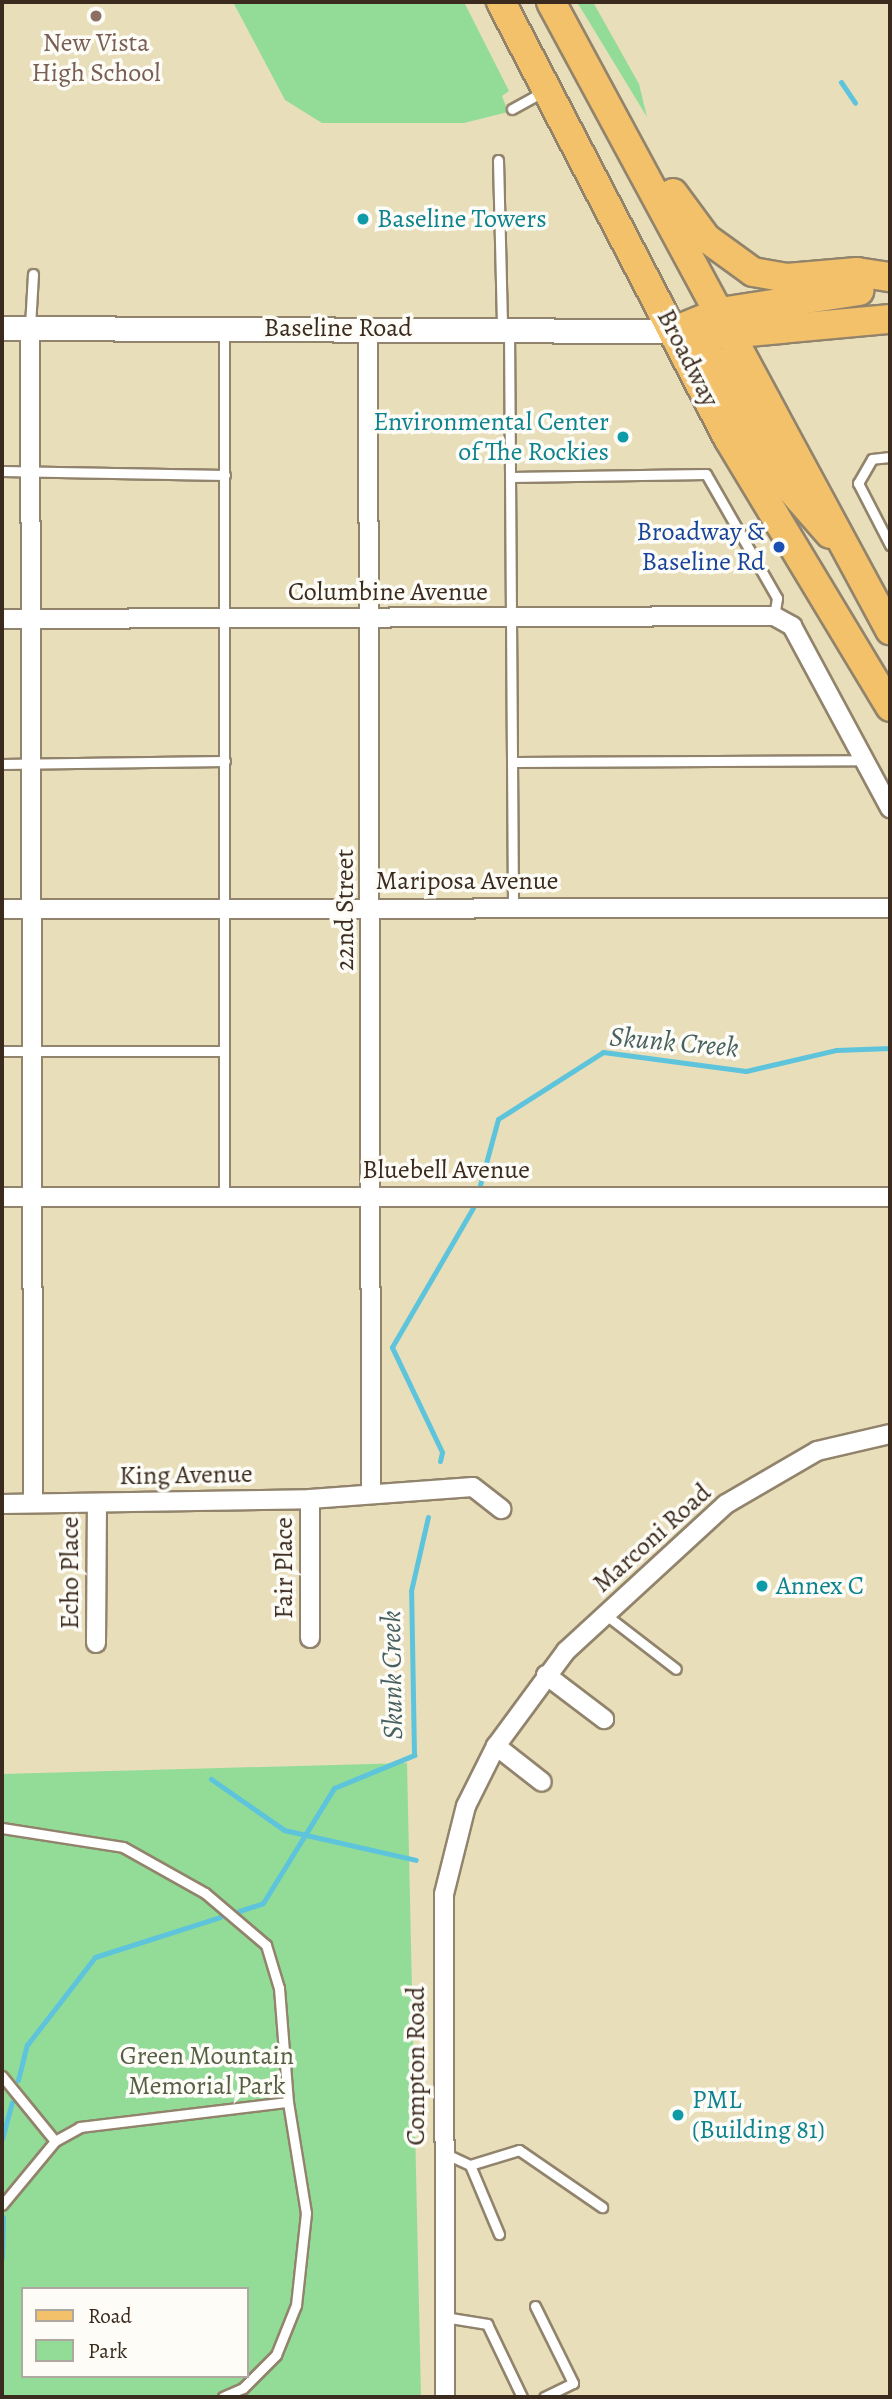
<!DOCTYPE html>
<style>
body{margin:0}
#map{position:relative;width:892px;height:2399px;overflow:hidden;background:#e8deba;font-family:Alegreya,serif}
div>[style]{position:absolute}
.green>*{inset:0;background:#92dc98}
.stream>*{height:5px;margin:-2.5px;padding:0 2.5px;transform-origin:2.5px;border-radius:2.5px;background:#5ec4dc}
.roads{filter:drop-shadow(2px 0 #92846c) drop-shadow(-2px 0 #92846c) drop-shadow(0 2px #92846c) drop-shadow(0 -2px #92846c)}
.service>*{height:9px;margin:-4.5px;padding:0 4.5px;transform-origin:4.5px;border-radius:4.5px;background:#fff}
.minor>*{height:18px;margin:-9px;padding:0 9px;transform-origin:9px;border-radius:9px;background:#fff}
.tertiary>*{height:23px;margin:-11.5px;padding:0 11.5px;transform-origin:11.5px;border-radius:11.5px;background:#fff}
.primary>*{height:28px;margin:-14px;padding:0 14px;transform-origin:14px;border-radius:14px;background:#f4c16b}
.dots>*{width:19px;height:19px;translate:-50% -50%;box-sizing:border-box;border:4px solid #fdfcf7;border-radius:50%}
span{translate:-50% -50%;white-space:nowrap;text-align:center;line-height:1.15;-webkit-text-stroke:7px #fdfcf7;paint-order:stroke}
.education-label{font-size:26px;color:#785e54}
.culture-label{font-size:26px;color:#0d838f}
.left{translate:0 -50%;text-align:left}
.right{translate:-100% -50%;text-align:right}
.street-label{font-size:26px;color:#3b2a1e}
.transit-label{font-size:26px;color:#164399}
.park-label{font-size:26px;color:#555f43}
.water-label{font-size:28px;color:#476060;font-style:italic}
.frame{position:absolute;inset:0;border:4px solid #3b2a1e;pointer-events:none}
.legend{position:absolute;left:21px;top:2287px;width:228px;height:91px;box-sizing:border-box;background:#fdfcf7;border:2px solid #afa8a0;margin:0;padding:9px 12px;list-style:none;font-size:21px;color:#3b2a1e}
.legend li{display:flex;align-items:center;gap:14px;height:35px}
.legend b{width:35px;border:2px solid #afa8a0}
</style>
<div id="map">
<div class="green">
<i style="clip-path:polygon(233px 2px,464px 2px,509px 91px,502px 96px,508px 112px,464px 123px,322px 123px,285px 100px)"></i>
<i style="clip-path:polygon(577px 2px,593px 2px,639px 84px,647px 117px)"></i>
<i style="clip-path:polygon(evenodd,407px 1763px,421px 2397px,2px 2397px,2px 1774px,407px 1763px,23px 2289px,247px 2289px,247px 2376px,23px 2376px,23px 2289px)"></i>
</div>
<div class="stream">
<i style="left:841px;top:82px;width:25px;rotate:56deg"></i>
<i style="left:480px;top:1185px;width:68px;rotate:-74.7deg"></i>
<i style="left:498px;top:1119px;width:125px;rotate:-32.5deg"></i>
<i style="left:603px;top:1052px;width:144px;rotate:7.6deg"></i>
<i style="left:746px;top:1071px;width:92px;rotate:-13.1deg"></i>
<i style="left:836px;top:1050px;width:54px;rotate:-2.1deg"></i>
<i style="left:440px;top:1461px;width:9px;rotate:-77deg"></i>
<i style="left:442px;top:1452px;width:116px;rotate:-115.5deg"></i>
<i style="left:392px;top:1347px;width:161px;rotate:-59.8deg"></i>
<i style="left:211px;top:1779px;width:89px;rotate:34.9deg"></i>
<i style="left:284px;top:1830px;width:135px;rotate:12.8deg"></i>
<i style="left:239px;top:1911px;width:25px;rotate:-18deg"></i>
<i style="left:263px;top:1903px;width:135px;rotate:-58.3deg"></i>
<i style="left:334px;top:1788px;width:87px;rotate:-22.4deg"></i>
<i style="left:414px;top:1755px;width:164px;rotate:-91deg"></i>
<i style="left:411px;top:1591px;width:76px;rotate:-77.1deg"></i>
<i style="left:18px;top:2080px;width:36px;rotate:-76deg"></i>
<i style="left:27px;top:2045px;width:111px;rotate:-52.3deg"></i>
<i style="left:95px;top:1957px;width:131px;rotate:-17.7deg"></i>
<i style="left:2px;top:2139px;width:38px;rotate:-75deg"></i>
<i style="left:2px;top:2258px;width:41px;rotate:-88.6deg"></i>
</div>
<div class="roads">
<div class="service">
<i style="left:512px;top:109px;width:35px;rotate:-29deg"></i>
<i style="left:498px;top:160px;width:168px;rotate:88.6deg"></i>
<i style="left:30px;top:326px;width:52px;rotate:-86.7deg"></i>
<i style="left:509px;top:330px;width:578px;rotate:89.6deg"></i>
<i style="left:890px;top:457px;width:18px;rotate:174deg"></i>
<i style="left:872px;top:459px;width:28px;rotate:120deg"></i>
<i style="left:858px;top:483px;width:70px;rotate:62.7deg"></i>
<i style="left:2px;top:471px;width:223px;rotate:1deg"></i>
<i style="left:511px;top:477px;width:195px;rotate:-0.9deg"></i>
<i style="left:706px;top:474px;width:143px;rotate:60.2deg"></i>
<i style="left:777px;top:598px;width:18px;rotate:99deg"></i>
<i style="left:515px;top:762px;width:350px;rotate:-0.3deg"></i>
<i style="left:2px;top:764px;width:223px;rotate:-0.8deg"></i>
<i style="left:2px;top:1051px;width:221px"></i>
<i style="left:224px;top:1197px;width:867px;rotate:-90deg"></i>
<i style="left:606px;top:1615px;width:88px;rotate:37.6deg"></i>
<i style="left:2px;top:1828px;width:122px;rotate:8.9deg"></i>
<i style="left:123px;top:1847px;width:94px;rotate:29.3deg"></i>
<i style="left:205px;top:1893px;width:80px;rotate:40.4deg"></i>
<i style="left:266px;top:1945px;width:45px;rotate:73.2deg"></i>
<i style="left:279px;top:1988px;width:114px;rotate:85.5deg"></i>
<i style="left:2px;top:2076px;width:84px;rotate:50.8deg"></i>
<i style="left:444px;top:2153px;width:29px;rotate:25deg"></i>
<i style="left:470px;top:2165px;width:75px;rotate:67.2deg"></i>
<i style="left:470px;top:2165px;width:51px;rotate:-17deg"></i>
<i style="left:519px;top:2150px;width:101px;rotate:34.5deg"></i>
<i style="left:2px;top:2205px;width:83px;rotate:-50.4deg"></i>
<i style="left:55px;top:2141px;width:29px;rotate:-29deg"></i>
<i style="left:80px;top:2127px;width:209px;rotate:-6.9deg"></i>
<i style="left:288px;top:2102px;width:112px;rotate:80.8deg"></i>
<i style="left:306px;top:2213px;width:93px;rotate:96.2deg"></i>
<i style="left:296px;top:2305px;width:54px;rotate:111.8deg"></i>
<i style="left:276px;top:2355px;width:47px;rotate:135deg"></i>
<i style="left:243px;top:2388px;width:22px;rotate:156deg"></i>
<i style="left:535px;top:2306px;width:86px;rotate:63.7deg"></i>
<i style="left:573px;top:2383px;width:32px;rotate:154deg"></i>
<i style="left:444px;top:2317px;width:44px;rotate:9.2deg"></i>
<i style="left:487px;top:2324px;width:81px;rotate:64.4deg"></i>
</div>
<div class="minor">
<i style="left:30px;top:328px;width:1175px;rotate:89.85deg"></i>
<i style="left:368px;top:328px;width:1164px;rotate:89.85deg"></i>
<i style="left:2px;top:619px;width:772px;rotate:-0.22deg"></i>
<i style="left:774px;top:616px;width:21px;rotate:29deg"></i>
<i style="left:792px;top:626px;width:207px;rotate:61.7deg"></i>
<i style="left:2px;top:909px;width:888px;rotate:-0.06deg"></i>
<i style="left:2px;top:1197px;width:888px"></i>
<i style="left:310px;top:1499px;width:139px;rotate:90deg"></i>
<i style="left:2px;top:1504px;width:308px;rotate:-0.9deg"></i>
<i style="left:310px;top:1499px;width:163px;rotate:-4.2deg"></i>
<i style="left:473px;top:1487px;width:36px;rotate:38deg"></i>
<i style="left:96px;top:1643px;width:140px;rotate:-89.6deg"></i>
<i style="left:546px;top:1675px;width:73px;rotate:37.2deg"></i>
<i style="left:496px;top:1746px;width:58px;rotate:38deg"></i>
<i style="left:445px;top:2397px;width:503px;rotate:-90.11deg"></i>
<i style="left:444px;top:1894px;width:91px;rotate:-76deg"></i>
<i style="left:466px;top:1806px;width:67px;rotate:-63.4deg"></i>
<i style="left:496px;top:1746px;width:118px;rotate:-53.6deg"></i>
<i style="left:566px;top:1651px;width:217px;rotate:-42.6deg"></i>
<i style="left:726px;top:1504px;width:105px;rotate:-30.2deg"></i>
<i style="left:817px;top:1451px;width:75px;rotate:-13.1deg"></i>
</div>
<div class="tertiary">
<i style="left:2px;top:328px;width:672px;rotate:0.26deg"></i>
</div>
<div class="primary">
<i style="left:501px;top:2px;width:492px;rotate:62.5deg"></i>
<i style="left:728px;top:438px;width:314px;rotate:58.9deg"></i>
<i style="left:551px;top:2px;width:714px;rotate:61.64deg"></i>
<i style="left:673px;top:193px;width:56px;rotate:53.7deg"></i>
<i style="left:706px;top:238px;width:58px;rotate:35.9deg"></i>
<i style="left:753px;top:272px;width:35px;rotate:10deg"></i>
<i style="left:787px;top:278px;width:70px;rotate:-4.9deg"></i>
<i style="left:857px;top:272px;width:33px;rotate:9deg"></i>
<i style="left:674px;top:331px;width:50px;rotate:-22.4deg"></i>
<i style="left:720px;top:312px;width:141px;rotate:-8.6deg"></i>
<i style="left:677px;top:332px;width:49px;rotate:37.6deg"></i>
<i style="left:716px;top:362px;width:133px;rotate:60.7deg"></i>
<i style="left:781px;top:478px;width:74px;rotate:48.8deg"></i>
<i style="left:716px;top:335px;width:175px;rotate:-5.3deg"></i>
</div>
</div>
<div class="dots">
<i style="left:96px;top:16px;background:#8d6e63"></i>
<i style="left:363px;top:219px;background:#0f9aa8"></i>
<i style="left:623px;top:437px;background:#0f9aa8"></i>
<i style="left:779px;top:547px;background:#1a4fb4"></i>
<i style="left:762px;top:1586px;background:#0f9aa8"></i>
<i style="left:678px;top:2115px;background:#0f9aa8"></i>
</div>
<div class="education-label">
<span style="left:96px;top:58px">New Vista<br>High School</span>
</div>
<div class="culture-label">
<span class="left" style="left:377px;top:219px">Baseline Towers</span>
<span class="right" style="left:609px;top:437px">Environmental Center<br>of The Rockies</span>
<span class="left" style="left:776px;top:1586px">Annex C</span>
<span class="left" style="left:692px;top:2115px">PML<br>(Building 81)</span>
</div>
<div class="street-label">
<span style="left:338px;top:328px">Baseline Road</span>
<span style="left:688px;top:358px;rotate:63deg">Broadway</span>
<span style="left:388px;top:592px">Columbine Avenue</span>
<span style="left:467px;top:881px">Mariposa Avenue</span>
<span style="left:345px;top:910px;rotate:-90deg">22nd Street</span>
<span style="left:446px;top:1170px">Bluebell Avenue</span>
<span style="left:186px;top:1475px;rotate:-1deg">King Avenue</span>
<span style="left:652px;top:1538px;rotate:-42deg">Marconi Road</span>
<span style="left:284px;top:1568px;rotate:-90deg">Fair Place</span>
<span style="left:70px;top:1573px;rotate:-90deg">Echo Place</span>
<span style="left:416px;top:2066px;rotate:-90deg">Compton Road</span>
</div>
<div class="transit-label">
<span class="right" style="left:765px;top:547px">Broadway &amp;<br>Baseline Rd</span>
</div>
<div class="park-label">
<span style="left:207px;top:2071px">Green Mountain<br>Memorial Park</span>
</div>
<div class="water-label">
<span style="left:674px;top:1042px;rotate:5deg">Skunk Creek</span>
<span style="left:392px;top:1675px;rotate:-91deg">Skunk Creek</span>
</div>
<div class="frame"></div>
<ul class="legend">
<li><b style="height:9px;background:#f4c16b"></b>Road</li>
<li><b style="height:19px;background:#92dc98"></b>Park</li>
</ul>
</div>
